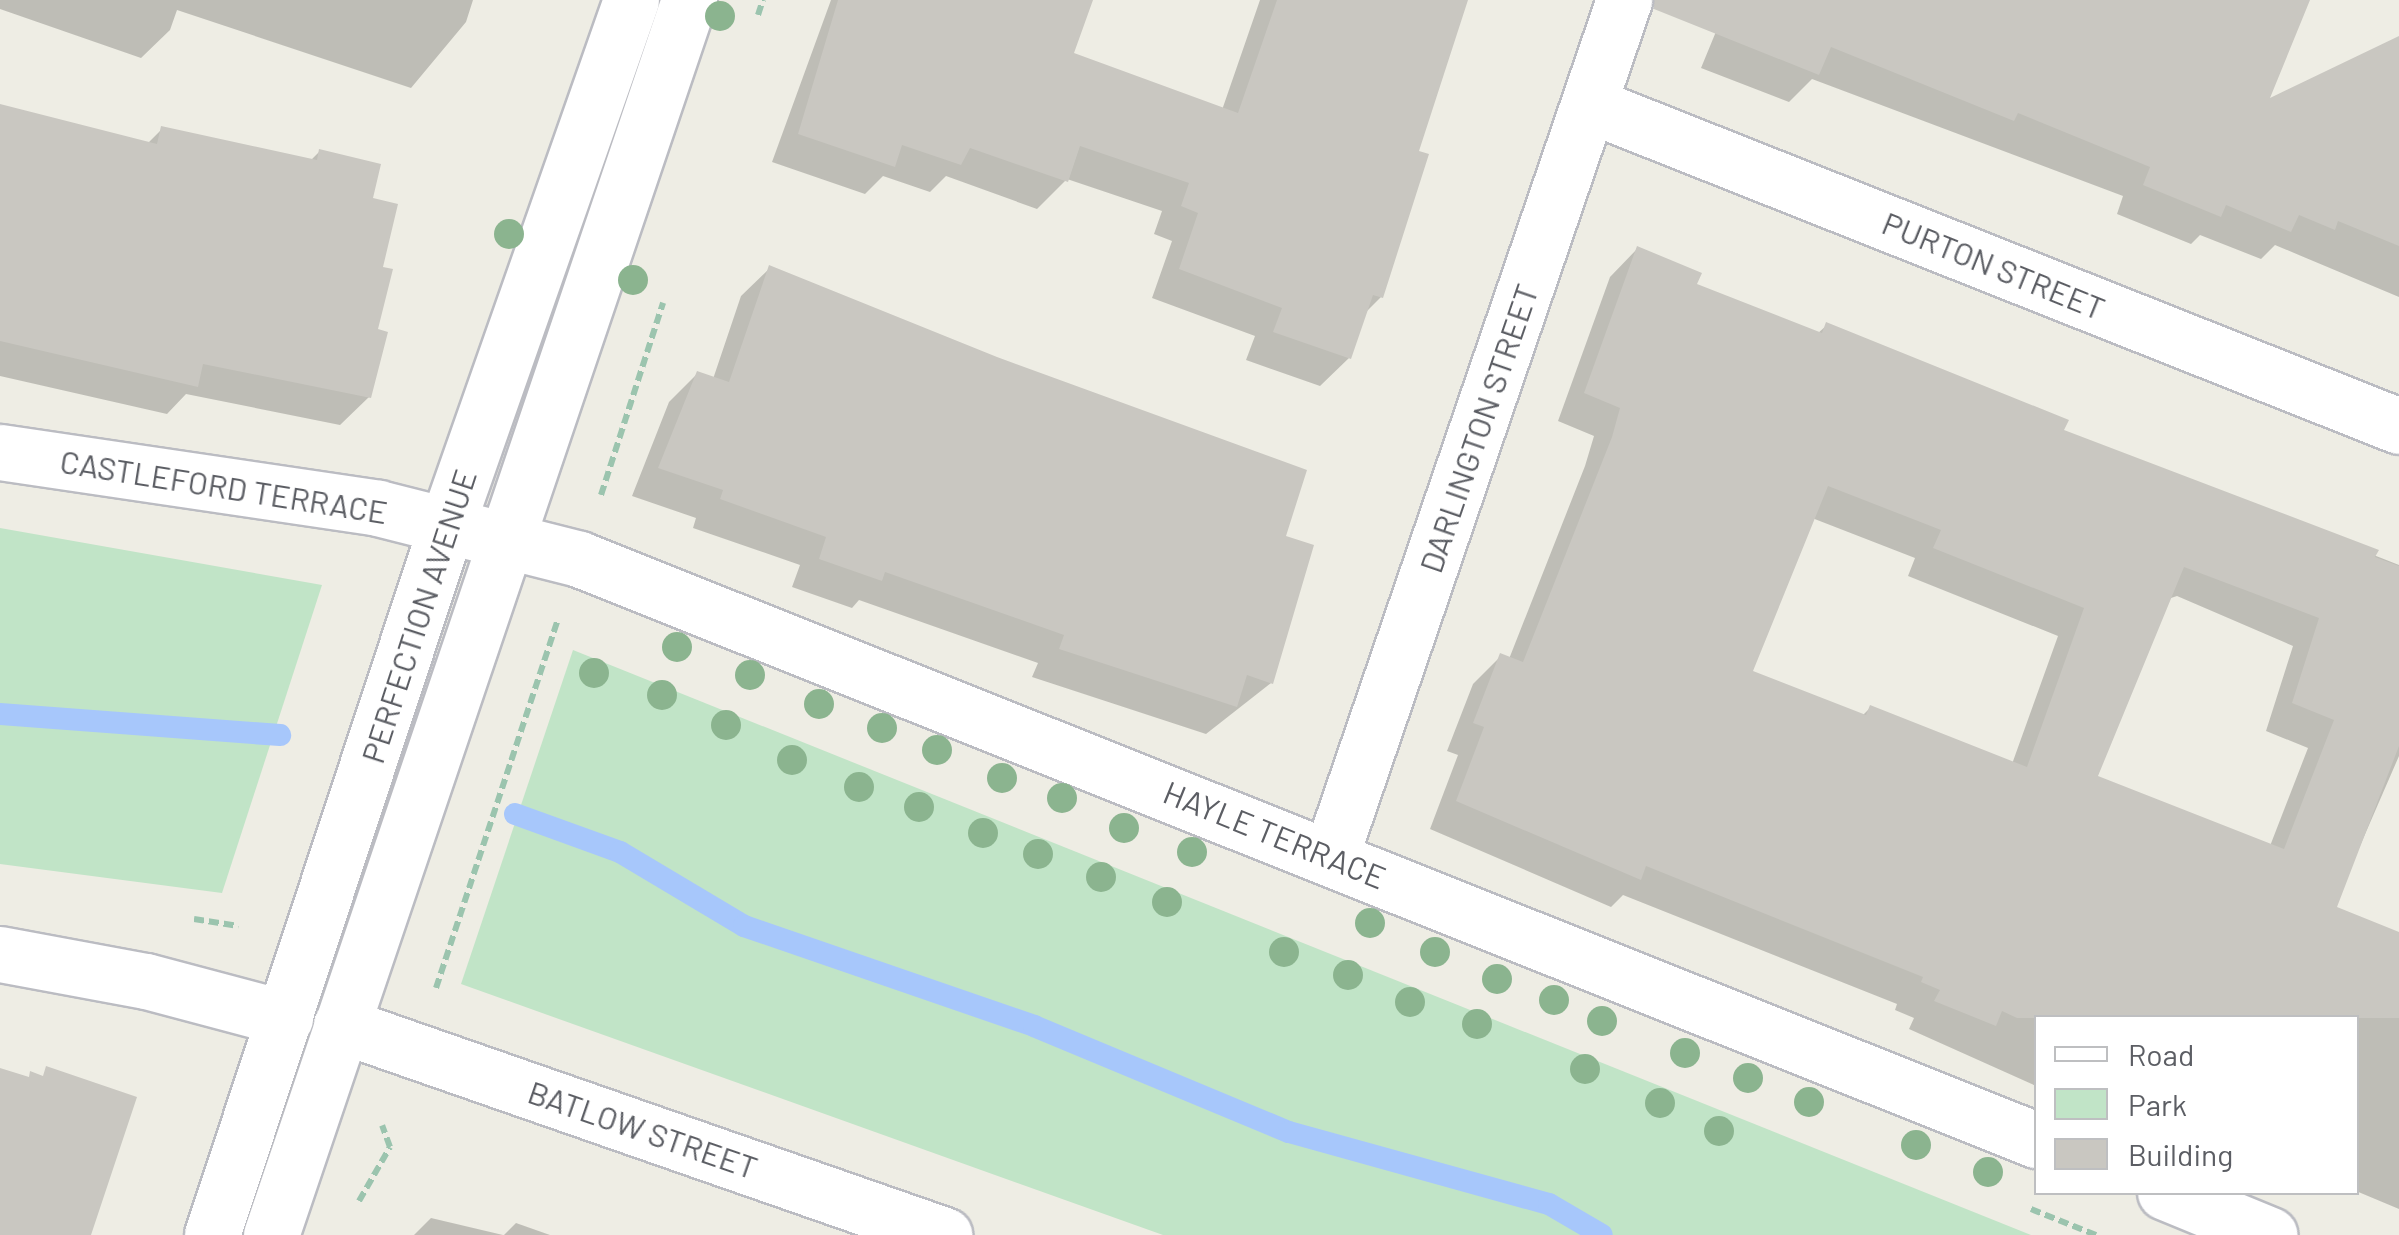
<!DOCTYPE html>
<style>
body{margin:0}
#map{position:relative;width:2399px;height:1235px;overflow:hidden;background:#eeede4;font-family:Barlow,sans-serif}
div>[style]{position:absolute}
.green>*{inset:0;background:#c1e4c7}
.shadow>*{inset:0;background:#0003}
.stream>*{height:22px;margin:-11px;padding:0 11px;transform-origin:11px;border-radius:11px;background:#a7c7fb}
.building>*{inset:0;background:#c9c7c1}
.path>*{height:6px;margin-top:-3px;transform-origin:0;background:repeating-linear-gradient(90deg,#9bc4ae 0 10px,transparent 0 15px)}
.roads{filter:drop-shadow(2px 0 #bbbcc2) drop-shadow(-2px 0 #bbbcc2) drop-shadow(0 2px #bbbcc2) drop-shadow(0 -2px #bbbcc2)}
.street>*{height:55px;margin:-27.5px;padding:0 27.5px;transform-origin:27.5px;border-radius:27.5px;background:#fff}
.secondary>*{height:55px;margin:-27.5px;padding:0 27.5px;transform-origin:27.5px;border-radius:27.5px;background:#fff}
.trees>*{width:30px;height:30px;margin:-15px;border-radius:50%;background:#8bb48f}
span{translate:-50% -50%;white-space:nowrap;text-align:center;line-height:1.15;-webkit-text-stroke:8px #fff;paint-order:stroke}
.street-label{font-size:32px;color:#5c5e64}
.legend{position:absolute;left:2034px;top:1015px;width:325px;height:180px;box-sizing:border-box;background:#fff;border:2px solid #bebfc1;margin:0;padding:12px 18px;list-style:none;font-size:30px;color:#5c5e64}
.legend li{display:flex;align-items:center;gap:20px;height:50px}
.legend b{width:50px;border:2px solid #bebfc1}
</style>
<div id="map">
<div class="green">
<i style="clip-path:polygon(0 528px,322px 585px,222px 893px,0 864px)"></i>
<i style="clip-path:polygon(573px 650px,2031px 1235px,1163px 1235px,461px 984px)"></i>
</div>
<div class="shadow">
<i style="clip-path:polygon(0 0,473px 0,466px 22px,411px 88px,177px 10px,170px 30px,141px 58px,0 9px)"></i>
<i style="clip-path:polygon(831px 0,1090px 0,1071px 55px,1222px 110px,1260px 0,1466px 0,1416px 152px,1381px 297px,1363px 315px,1349px 358px,1320px 386px,1246px 360px,1255px 336px,1152px 298px,1172px 241px,1154px 234px,1162px 211px,1067px 179px,1037px 209px,946px 176px,930px 192px,883px 176px,865px 194px,772px 162px)"></i>
<i style="clip-path:polygon(1729px 0,2307px 0,2265px 103px,2399px 39px,2399px 297px,2275px 245px,2261px 259px,2200px 235px,2191px 244px,2117px 214px,2123px 196px,1812px 79px,1789px 102px,1701px 68px)"></i>
<i style="clip-path:polygon(0 107px,147px 144px,162px 129px,310px 161px,320px 151px,370px 200px,380px 269px,369px 397px,340px 425px,186px 394px,167px 414px,0 376px)"></i>
<i style="clip-path:polygon(evenodd,1637px 249px,1694px 285px,1817px 334px,1827px 325px,2061px 432px,2399px 565px,2399px 756px,2333px 908px,2399px 935px,2399px 1209px,2356px 1191px,2356px 1018px,2036px 1018px,2036px 1086px,1909px 1029px,1914px 1018px,1895px 1010px,1897px 1004px,1623px 895px,1611px 907px,1430px 829px,1458px 755px,1447px 751px,1473px 684px,1501px 656px,1509px 659px,1585px 466px,1594px 436px,1558px 421px,1610px 277px,1637px 249px,1812px 518px,1915px 558px,1908px 576px,2058px 636px,2012px 764px,1870px 708px,1862px 716px,1750px 672px,1812px 518px,1637px 249px,2177px 596px,2293px 646px,2266px 731px,2308px 748px,2270px 846px,2095px 777px,2168px 599px,2177px 596px)"></i>
<i style="clip-path:polygon(770px 268px,1283px 538px,1271px 683px,1206px 734px,1032px 677px,1038px 663px,859px 600px,852px 608px,792px 587px,800px 565px,693px 528px,696px 518px,632px 496px,669px 402px,698px 373px,713px 379px,741px 296px)"></i>
<i style="clip-path:polygon(431px 1218px,503px 1235px,414px 1235px)"></i>
<i style="clip-path:polygon(516px 1223px,550px 1235px,504px 1235px)"></i>
</div>
<div class="stream">
<i style="left:0;top:714px;width:281px;rotate:4.3deg"></i>
<i style="left:515px;top:814px;width:112px;rotate:19.9deg"></i>
<i style="left:620px;top:852px;width:144px;rotate:30.8deg"></i>
<i style="left:744px;top:926px;width:307px;rotate:19deg"></i>
<i style="left:1034px;top:1026px;width:276px;rotate:22.6deg"></i>
<i style="left:1289px;top:1132px;width:270px;rotate:15.5deg"></i>
<i style="left:1549px;top:1204px;width:61px;rotate:30.3deg"></i>
</div>
<div class="building">
<i style="clip-path:polygon(838px 0,1093px 0,1074px 53px,1238px 113px,1277px 0,1468px 0,1419px 151px,1429px 154px,1383px 298px,1373px 295px,1351px 359px,1273px 332px,1282px 308px,1179px 269px,1198px 213px,1181px 206px,1189px 183px,1080px 146px,1068px 182px,970px 148px,961px 165px,902px 145px,895px 167px,798px 134px)"></i>
<i style="clip-path:polygon(1654px 0,2310px 0,2270px 98px,2399px 36px,2399px 246px,2338px 221px,2335px 230px,2299px 215px,2291px 232px,2226px 205px,2221px 217px,2143px 185px,2150px 167px,2018px 113px,2014px 121px,1831px 47px,1819px 75px,1654px 9px)"></i>
<i style="clip-path:polygon(0 104px,157px 144px,161px 126px,317px 160px,319px 149px,381px 164px,373px 198px,398px 204px,383px 267px,393px 269px,378px 329px,388px 332px,371px 398px,203px 364px,198px 387px,0 341px)"></i>
<i style="clip-path:polygon(evenodd,1637px 246px,1702px 273px,1697px 284px,1822px 333px,1826px 322px,2069px 420px,2064px 430px,2379px 550px,2375px 557px,2399px 566px,2399px 746px,2337px 907px,2399px 932px,2399px 1018px,2017px 1018px,2002px 1011px,1996px 1026px,1934px 1001px,1940px 990px,1921px 982px,1923px 977px,1646px 866px,1641px 880px,1456px 801px,1484px 727px,1473px 723px,1500px 653px,1523px 662px,1612px 437px,1620px 408px,1584px 393px,1637px 246px,1828px 486px,1941px 530px,1933px 548px,2084px 608px,2027px 767px,1870px 705px,1866px 715px,1753px 671px,1828px 486px,1637px 246px,2184px 567px,2319px 618px,2292px 703px,2334px 720px,2284px 849px,2098px 776px,2184px 567px)"></i>
<i style="clip-path:polygon(769px 265px,997px 357px,1307px 470px,1286px 536px,1314px 545px,1273px 684px,1247px 675px,1237px 707px,1059px 649px,1064px 635px,885px 572px,882px 581px,819px 559px,826px 537px,720px 499px,723px 490px,658px 468px,697px 371px,729px 382px)"></i>
<i style="clip-path:polygon(46px 1066px,137px 1097px,91px 1235px,0 1235px,0 1068px,29px 1077px,30px 1071px,43px 1076px)"></i>
</div>
<div class="path">
<i style="left:758px;top:15px;width:16px;rotate:-72deg"></i>
<i style="left:601px;top:495px;width:202px;rotate:-72.1deg"></i>
<i style="left:194px;top:919px;width:45px;rotate:9deg"></i>
<i style="left:436px;top:988px;width:388px;rotate:-71.7deg"></i>
<i style="left:359px;top:1201px;width:62px;rotate:-60.1deg"></i>
<i style="left:390px;top:1147px;width:23px;rotate:-110deg"></i>
<i style="left:2031px;top:1209px;width:70px;rotate:21.8deg"></i>
</div>
<div class="roads">
<div class="street">
<i style="left:1590px;top:105px;width:870px;rotate:21.64deg"></i>
<i style="left:0;top:452px;width:382px;rotate:8.4deg"></i>
<i style="left:378px;top:508px;width:207px;rotate:14.2deg"></i>
<i style="left:579px;top:559px;width:1569px;rotate:21.74deg"></i>
<i style="left:1331px;top:855px;width:904px;rotate:-71.08deg"></i>
<i style="left:0;top:954px;width:148px;rotate:10.5deg"></i>
<i style="left:146px;top:981px;width:144px;rotate:14.9deg"></i>
<i style="left:341px;top:1025px;width:639px;rotate:19.2deg"></i>
<i style="left:2165px;top:1192px;width:113px;rotate:22.3deg"></i>
</div>
<div class="secondary">
<i style="left:212px;top:1235px;width:749px;rotate:-71.71deg"></i>
<i style="left:447px;top:524px;width:555px;rotate:-70.65deg"></i>
<i style="left:271px;top:1235px;width:1304px;rotate:-71.3deg"></i>
</div>
</div>
<div class="trees">
<i style="left:720px;top:16px"></i>
<i style="left:509px;top:234px"></i>
<i style="left:633px;top:280px"></i>
<i style="left:677px;top:647px"></i>
<i style="left:594px;top:673px"></i>
<i style="left:750px;top:675px"></i>
<i style="left:662px;top:695px"></i>
<i style="left:819px;top:704px"></i>
<i style="left:726px;top:725px"></i>
<i style="left:882px;top:728px"></i>
<i style="left:937px;top:750px"></i>
<i style="left:792px;top:760px"></i>
<i style="left:1002px;top:778px"></i>
<i style="left:859px;top:787px"></i>
<i style="left:1062px;top:798px"></i>
<i style="left:919px;top:807px"></i>
<i style="left:1124px;top:828px"></i>
<i style="left:983px;top:833px"></i>
<i style="left:1192px;top:852px"></i>
<i style="left:1038px;top:854px"></i>
<i style="left:1101px;top:877px"></i>
<i style="left:1167px;top:902px"></i>
<i style="left:1370px;top:923px"></i>
<i style="left:1284px;top:952px"></i>
<i style="left:1435px;top:952px"></i>
<i style="left:1348px;top:975px"></i>
<i style="left:1497px;top:979px"></i>
<i style="left:1554px;top:1000px"></i>
<i style="left:1410px;top:1002px"></i>
<i style="left:1602px;top:1021px"></i>
<i style="left:1477px;top:1024px"></i>
<i style="left:1685px;top:1053px"></i>
<i style="left:1585px;top:1069px"></i>
<i style="left:1748px;top:1078px"></i>
<i style="left:1809px;top:1102px"></i>
<i style="left:1660px;top:1103px"></i>
<i style="left:1719px;top:1131px"></i>
<i style="left:1916px;top:1145px"></i>
<i style="left:1988px;top:1172px"></i>
</div>
<div class="street-label">
<span style="left:1994px;top:265px;rotate:22deg">PURTON STREET</span>
<span style="left:1478px;top:428px;rotate:-71deg">DARLINGTON STREET</span>
<span style="left:224px;top:486px;rotate:9deg">CASTLEFORD TERRACE</span>
<span style="left:418px;top:616px;rotate:-72deg">PERFECTION AVENUE</span>
<span style="left:1275px;top:834px;rotate:22deg">HAYLE TERRACE</span>
<span style="left:643px;top:1129px;rotate:19deg">BATLOW STREET</span>
</div>
<ul class="legend">
<li><b style="height:12px;background:#fff"></b>Road</li>
<li><b style="height:28px;background:#c1e4c7"></b>Park</li>
<li><b style="height:28px;background:#c9c7c1"></b>Building</li>
</ul>
</div>
